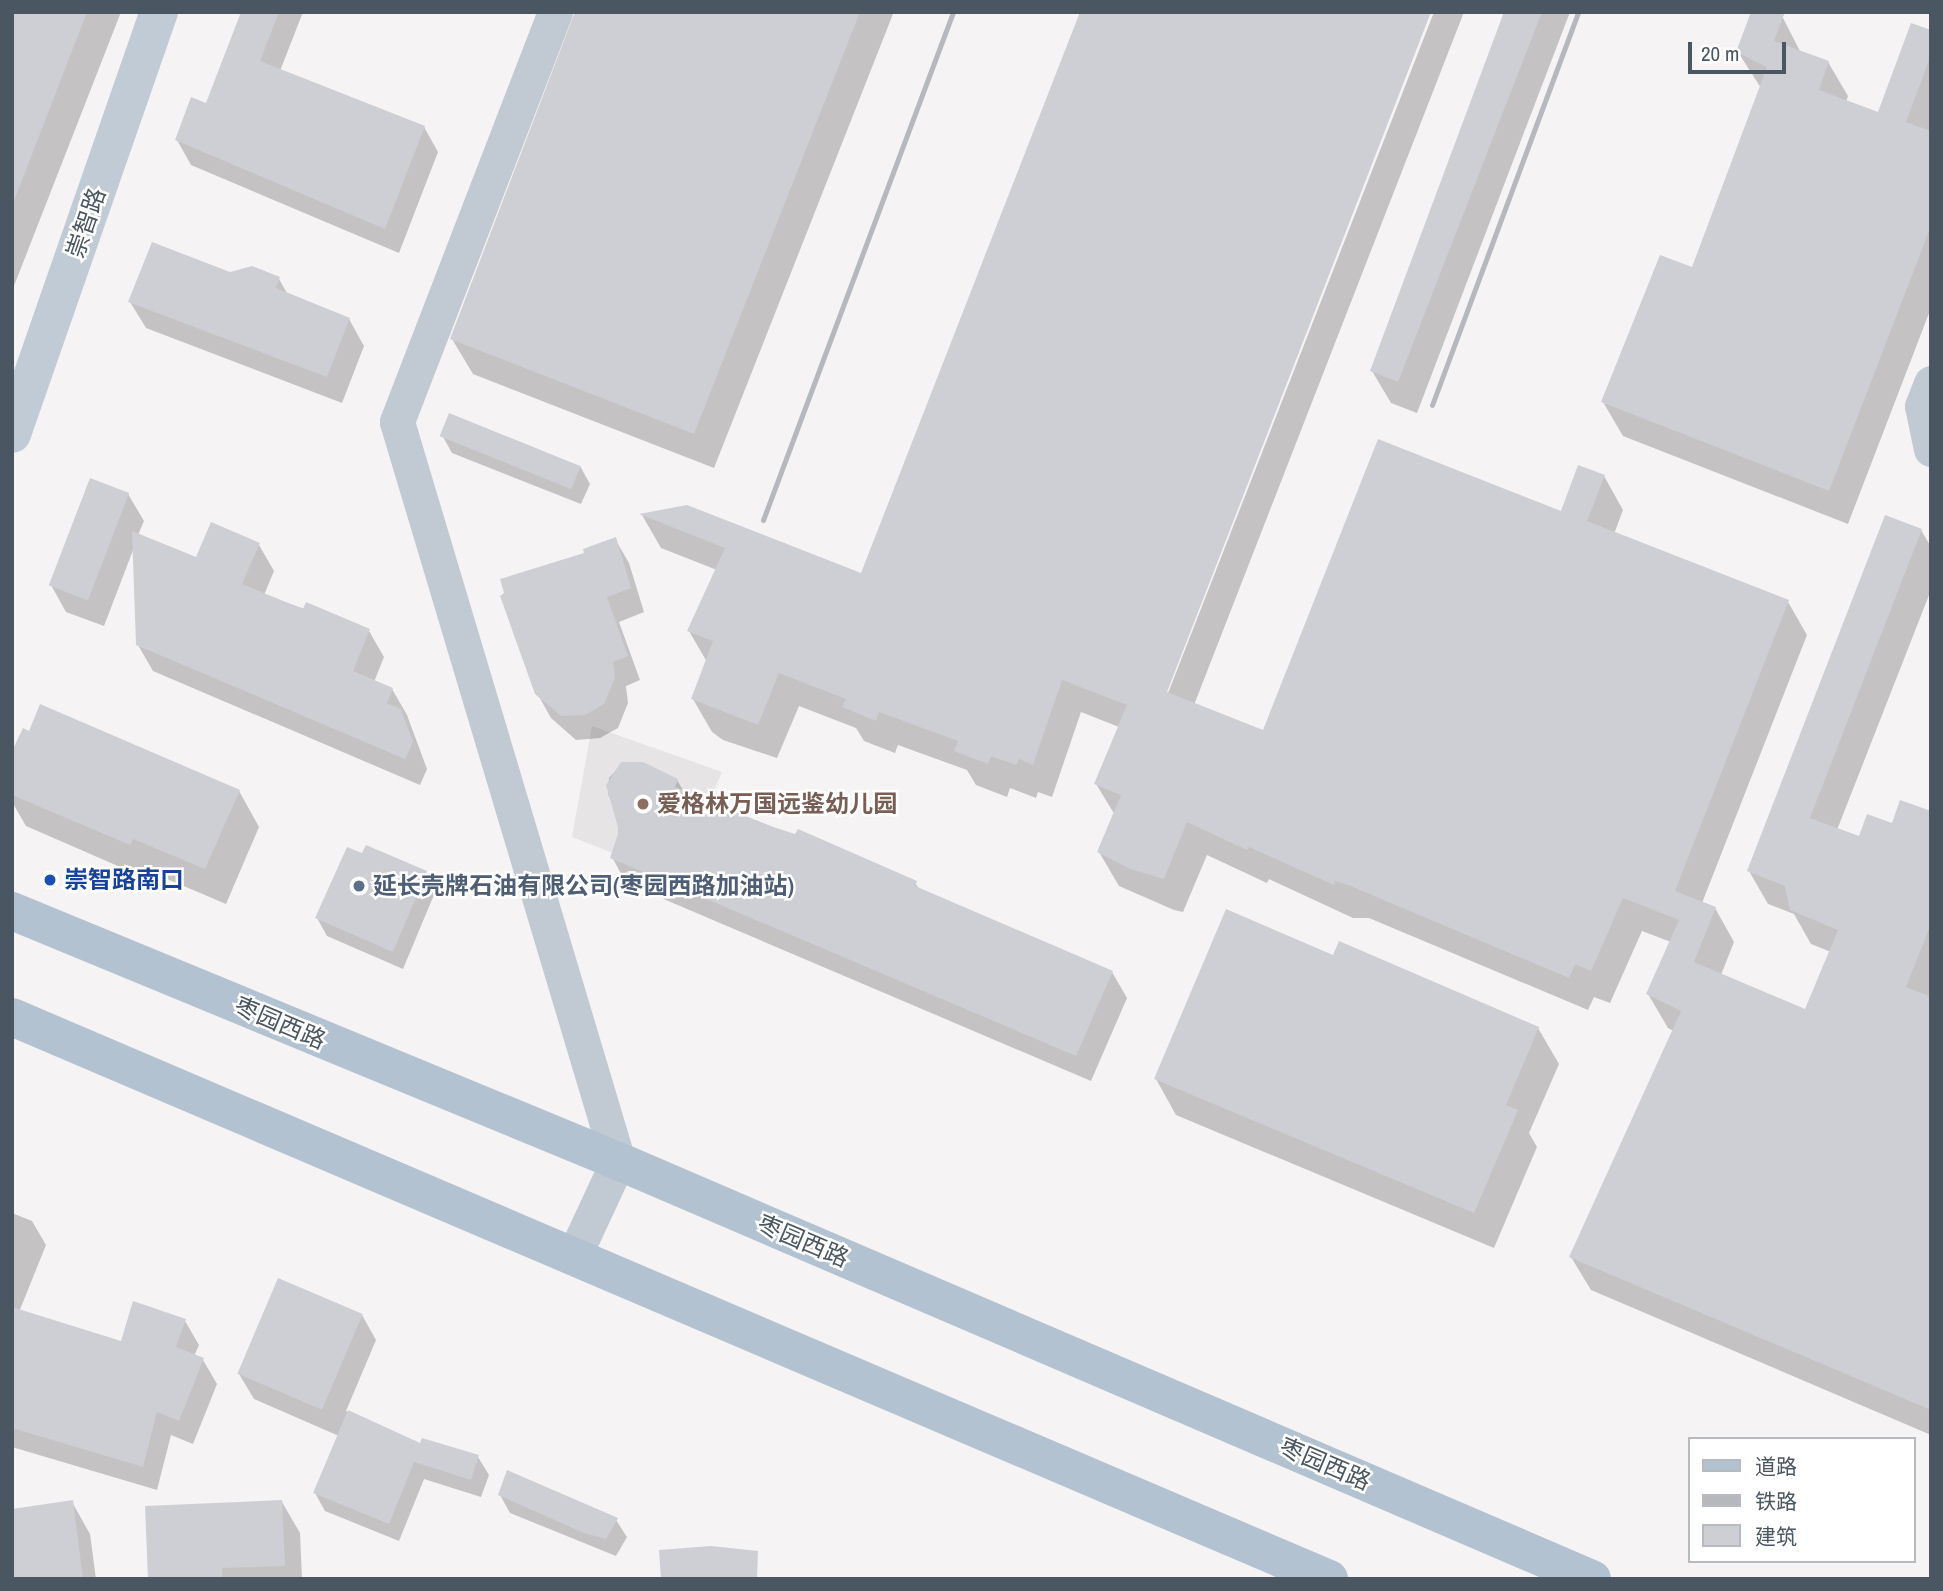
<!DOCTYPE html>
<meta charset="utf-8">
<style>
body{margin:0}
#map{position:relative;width:1943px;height:1591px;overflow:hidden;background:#f5f3f3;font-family:"Archivo Narrow","Noto Sans SC",sans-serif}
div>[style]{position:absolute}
.education>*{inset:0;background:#e6e4e5}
.shadow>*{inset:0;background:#0003}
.building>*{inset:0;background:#cdcfd5;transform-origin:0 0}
.street>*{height:35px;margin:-17.5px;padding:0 17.5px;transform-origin:17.5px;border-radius:17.5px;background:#c1cad2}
.secondary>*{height:38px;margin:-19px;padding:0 19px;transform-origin:19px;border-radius:19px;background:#c1cbd6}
.primary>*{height:38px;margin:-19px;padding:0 19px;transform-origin:19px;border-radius:19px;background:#b3c2d1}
.rail>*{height:5px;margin:-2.5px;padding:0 2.5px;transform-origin:2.5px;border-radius:2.5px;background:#b5b8bd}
.dots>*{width:19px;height:19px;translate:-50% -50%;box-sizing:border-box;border:4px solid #fff;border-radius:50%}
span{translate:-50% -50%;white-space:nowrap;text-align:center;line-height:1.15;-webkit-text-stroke:5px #fff;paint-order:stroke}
.street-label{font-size:24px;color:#4a5661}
.education-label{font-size:24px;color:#785e54;font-weight:700}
.left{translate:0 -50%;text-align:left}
.transit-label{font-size:24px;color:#164399;font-weight:700}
.service-label{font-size:24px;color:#4e5e75;font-weight:700}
.frame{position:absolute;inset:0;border:14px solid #4a5661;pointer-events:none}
.legend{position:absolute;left:1688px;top:1437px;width:228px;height:126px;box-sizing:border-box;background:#fff;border:2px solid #b7bbc0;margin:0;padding:9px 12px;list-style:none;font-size:21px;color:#4a5661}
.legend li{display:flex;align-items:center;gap:14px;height:35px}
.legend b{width:35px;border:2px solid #b7bbc0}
.scale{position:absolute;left:1688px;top:42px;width:98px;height:32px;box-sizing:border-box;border:4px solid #4a5661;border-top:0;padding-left:9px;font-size:21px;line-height:24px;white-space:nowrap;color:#4a5661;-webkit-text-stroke:5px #fff;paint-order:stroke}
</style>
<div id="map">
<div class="education">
<i style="clip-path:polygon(592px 726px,722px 772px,677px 878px,572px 837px)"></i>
</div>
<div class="shadow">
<i style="clip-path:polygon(12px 12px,121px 12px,12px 291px)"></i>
<i style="clip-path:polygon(243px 12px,303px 12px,280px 71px,424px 127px,438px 152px,399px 253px,191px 165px,177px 140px,207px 105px)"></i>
<i style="clip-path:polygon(575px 12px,893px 14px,714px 468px,473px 374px,452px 339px)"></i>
<i style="clip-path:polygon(1434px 12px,1464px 12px,1194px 705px,1264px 732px,1562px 513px,1604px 476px,1623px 510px,1614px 534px,1788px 602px,1807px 635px,1702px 903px,1715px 908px,1734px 942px,1721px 975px,1806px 1011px,1831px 952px,1811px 944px,1794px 914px,1768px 904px,1749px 871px,1921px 530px,1931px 547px,1931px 590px,1837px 830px,1860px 839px,1931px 813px,1931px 1435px,1591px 1290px,1571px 1257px,1674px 1031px,1668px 1028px,1648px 994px,1671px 942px,1642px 931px,1610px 1003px,1594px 997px,1588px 1010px,1369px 918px,1353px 918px,1269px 879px,1267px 883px,1207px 855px,1183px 912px,1174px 910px,1119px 886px,1099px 852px,1115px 815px,1096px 784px,1119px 727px,1081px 712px,1052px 797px,1038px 792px,1036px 798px,1010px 788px,1007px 797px,976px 785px,967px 770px,898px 745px,895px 753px,864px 741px,856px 728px,799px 706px,777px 758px,723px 740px,712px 732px,693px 699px,707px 662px,689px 631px,717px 570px,661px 548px,642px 515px,686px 507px,1165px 701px)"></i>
<i style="clip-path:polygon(1507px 12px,1570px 12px,1417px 413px,1391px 403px,1372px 371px)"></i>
<i style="clip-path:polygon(1782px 16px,1801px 53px,1828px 62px,1848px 96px,1846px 102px,1879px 114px,1931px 32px,1931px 308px,1848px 524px,1623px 436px,1603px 402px,1693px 270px,1761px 88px,1738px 52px)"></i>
<i style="clip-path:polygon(230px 274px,279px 279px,288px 295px,349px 319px,364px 346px,342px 403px,146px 328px,130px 302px)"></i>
<i style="clip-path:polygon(442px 435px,580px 466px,590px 484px,581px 504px,452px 453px)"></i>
<i style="clip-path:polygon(128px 494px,144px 521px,138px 535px,197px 560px,259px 545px,274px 571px,264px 595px,369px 631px,384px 657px,374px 682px,392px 689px,407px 715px,427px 769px,420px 785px,153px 671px,138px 645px,135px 545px,104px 626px,66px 612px,51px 585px)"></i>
<i style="clip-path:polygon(615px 539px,629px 563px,644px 612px,619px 622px,640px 680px,626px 686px,628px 703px,618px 728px,600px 738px,576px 740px,551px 718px,537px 693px,586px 555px)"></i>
<i style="clip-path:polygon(12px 756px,239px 791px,259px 827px,226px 904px,153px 873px,150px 880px,26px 826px,12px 802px)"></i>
<i style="clip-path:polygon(622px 764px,677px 780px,684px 792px,915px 883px,920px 890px,1112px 972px,1127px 998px,1091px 1081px,626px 883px,612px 857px,619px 840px,617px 812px,608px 794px,609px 778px)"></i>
<i style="clip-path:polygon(426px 872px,436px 890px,403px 969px,327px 936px,317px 918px)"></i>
<i style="clip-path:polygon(1334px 957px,1538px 1028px,1559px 1064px,1529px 1133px,1537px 1147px,1494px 1248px,1176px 1115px,1156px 1079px)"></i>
<i style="clip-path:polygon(12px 1213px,32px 1221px,46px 1245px,19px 1312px,122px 1343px,185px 1321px,199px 1345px,194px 1356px,203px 1360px,217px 1384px,193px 1444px,171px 1435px,157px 1490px,12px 1447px)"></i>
<i style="clip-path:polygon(362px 1315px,376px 1340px,346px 1411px,421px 1445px,478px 1457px,489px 1475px,481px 1497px,424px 1479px,399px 1541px,325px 1511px,315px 1493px,339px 1436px,254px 1399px,239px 1374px)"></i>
<i style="clip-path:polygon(500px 1495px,616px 1520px,627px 1537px,616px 1556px,510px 1513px)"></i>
<i style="clip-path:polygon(72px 1502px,90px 1534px,96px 1579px,12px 1579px)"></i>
<i style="clip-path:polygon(282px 1502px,300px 1533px,302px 1579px,150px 1579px)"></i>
</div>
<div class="building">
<i style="clip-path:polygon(12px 12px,87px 12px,14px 201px,12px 201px)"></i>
<i style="clip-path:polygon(241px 12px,279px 12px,260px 61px,425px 126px,385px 229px,175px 140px,191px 97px,206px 103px)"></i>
<i style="clip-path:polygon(575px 12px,860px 12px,694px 434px,450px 339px)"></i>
<i style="clip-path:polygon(1080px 12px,1431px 12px,1167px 692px,1263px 730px,1378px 439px,1561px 511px,1578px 465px,1605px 475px,1587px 521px,1789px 600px,1675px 891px,1716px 907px,1694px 962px,1805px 1009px,1838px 930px,1790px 910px,1785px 886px,1747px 871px,1885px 515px,1922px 529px,1810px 818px,1859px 836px,1867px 814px,1892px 823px,1900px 800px,1931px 811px,1931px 924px,1906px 987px,1931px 997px,1931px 1410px,1569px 1257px,1681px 1011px,1646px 994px,1679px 920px,1623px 898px,1591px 971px,1575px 964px,1569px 978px,1348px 885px,1335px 881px,1334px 885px,1249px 847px,1247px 850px,1187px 822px,1164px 879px,1130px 869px,1097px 852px,1121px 795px,1094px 784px,1127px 705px,1062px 680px,1033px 765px,1019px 759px,1016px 765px,991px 756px,988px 764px,954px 751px,958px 741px,879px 712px,876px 721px,842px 707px,846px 699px,779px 673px,758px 725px,691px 699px,713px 641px,687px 631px,725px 548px,639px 514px,687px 505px,861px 573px)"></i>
<i style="clip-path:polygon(1504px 12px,1542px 12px,1398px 382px,1370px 371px)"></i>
<i style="clip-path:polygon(1751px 12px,1785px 12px,1774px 41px,1829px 61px,1819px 90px,1878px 112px,1911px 23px,1931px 30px,1931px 55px,1906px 122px,1931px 131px,1931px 226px,1829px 491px,1601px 402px,1660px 255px,1692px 267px,1767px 67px,1736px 52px)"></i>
<i style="clip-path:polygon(152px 242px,230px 272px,252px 266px,280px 277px,276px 288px,350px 318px,327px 377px,128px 302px)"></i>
<i style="left:449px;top:413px;width:142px;height:25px;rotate:22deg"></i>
<i style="left:90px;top:478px;width:42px;height:115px;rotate:21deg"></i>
<i style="clip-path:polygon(211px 522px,260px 543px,242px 584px,303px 609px,306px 602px,370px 629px,353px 671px,393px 688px,387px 703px,401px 709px,413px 742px,405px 759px,136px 645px,132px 531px,196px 557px)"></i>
<i style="clip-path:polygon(616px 537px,631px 588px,607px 597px,628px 656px,613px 662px,615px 678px,604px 704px,585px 715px,561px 716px,535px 694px,500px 596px,504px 593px,500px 579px,584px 553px,583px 549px)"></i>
<i style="clip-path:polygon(40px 704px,240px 790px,205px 869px,133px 839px,130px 845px,12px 795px,12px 751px,23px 728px,29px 731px)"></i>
<i style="clip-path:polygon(621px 762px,643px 762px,678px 779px,675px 787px,764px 824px,795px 834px,798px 829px,917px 881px,915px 886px,1113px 971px,1076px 1056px,610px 858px,619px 831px,606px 785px)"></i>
<i style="clip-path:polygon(366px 845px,427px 871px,393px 952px,315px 918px,347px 847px,362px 853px)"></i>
<i style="clip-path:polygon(1226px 909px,1333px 955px,1339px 941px,1539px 1027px,1506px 1105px,1518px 1110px,1474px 1213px,1154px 1079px)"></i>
<i style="left:278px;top:1278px;width:92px;height:104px;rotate:23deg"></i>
<i style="clip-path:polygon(133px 1301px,186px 1319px,176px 1347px,204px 1358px,179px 1421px,157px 1412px,143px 1467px,12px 1428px,12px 1307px,121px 1341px)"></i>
<i style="clip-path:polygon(348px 1410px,420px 1443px,422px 1438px,479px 1455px,471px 1480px,414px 1462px,389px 1524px,313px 1493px)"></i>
<i style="clip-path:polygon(507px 1470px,618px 1518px,606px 1539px,584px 1533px,498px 1495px)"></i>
<i style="clip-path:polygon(73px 1500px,83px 1579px,12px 1579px,12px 1509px)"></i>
<i style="clip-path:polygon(282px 1500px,285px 1566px,222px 1568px,222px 1579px,148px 1579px,145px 1506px)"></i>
<i style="clip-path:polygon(711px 1546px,758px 1551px,757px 1579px,661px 1579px,659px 1550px)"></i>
</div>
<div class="street">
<i style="left:555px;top:12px;width:439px;rotate:111.1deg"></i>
<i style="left:397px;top:422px;width:771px;rotate:73.35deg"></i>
<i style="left:618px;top:1161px;width:105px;rotate:114.9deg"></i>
<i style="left:1931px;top:383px;width:25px;rotate:111deg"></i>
<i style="left:1922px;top:406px;width:44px;rotate:78.2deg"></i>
</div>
<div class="secondary">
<i style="left:12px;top:434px;width:447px;rotate:-70.8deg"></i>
</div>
<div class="primary">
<i style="left:12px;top:911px;width:656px;rotate:22.42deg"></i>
<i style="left:618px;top:1161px;width:1060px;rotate:23.23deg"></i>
<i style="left:12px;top:1017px;width:1432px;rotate:23.11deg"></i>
</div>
<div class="rail">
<i style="left:1432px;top:405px;width:419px;rotate:-69.6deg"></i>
<i style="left:763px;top:520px;width:542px;rotate:-69.49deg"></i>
</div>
<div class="dots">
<i style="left:643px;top:804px;background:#8d6e63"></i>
<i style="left:50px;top:880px;background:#1a4fb4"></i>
<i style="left:359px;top:886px;background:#5c6f8a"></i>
</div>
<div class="street-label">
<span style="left:86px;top:223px;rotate:-71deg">崇智路</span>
<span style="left:280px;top:1023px;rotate:23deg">枣园西路</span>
<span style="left:803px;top:1241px;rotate:23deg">枣园西路</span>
<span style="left:1325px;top:1464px;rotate:23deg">枣园西路</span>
</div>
<div class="education-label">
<span class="left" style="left:657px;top:804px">爱格林万国远鉴幼儿园</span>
</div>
<div class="transit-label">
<span class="left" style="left:64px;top:880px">崇智路南口</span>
</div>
<div class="service-label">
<span class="left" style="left:373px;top:886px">延长壳牌石油有限公司(枣园西路加油站)</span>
</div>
<div class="frame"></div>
<ul class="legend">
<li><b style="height:9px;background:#b3c2d1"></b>道路</li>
<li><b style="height:9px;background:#b5b8bd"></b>铁路</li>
<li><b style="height:19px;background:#cdcfd5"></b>建筑</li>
</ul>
<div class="scale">20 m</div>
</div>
